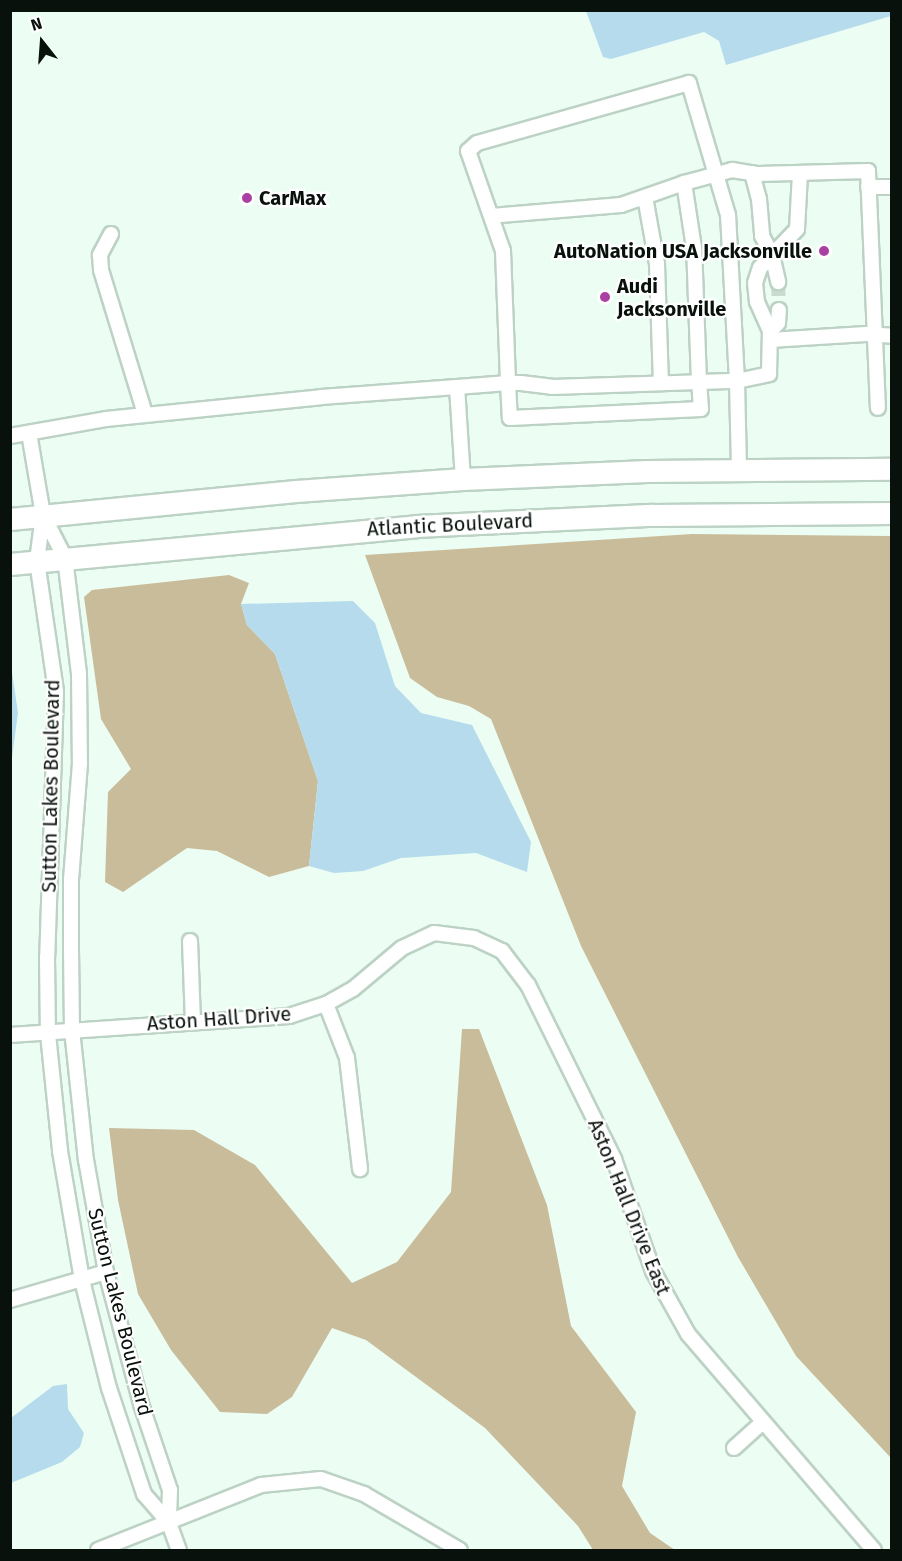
<!DOCTYPE html>
<style>
body{margin:0}
#map{position:relative;width:902px;height:1561px;overflow:hidden;background:#ecfef3;font-family:"Fira Sans",sans-serif}
div>[style]{position:absolute}
.forest>*{inset:0;background:#c9bc9b}
.water>*{inset:0;background:#b5dbed}
.minor-tunnel>*{height:14px;margin-top:-7px;transform-origin:0;background:repeating-linear-gradient(90deg,#cadad0 0 14px,transparent 0 21px)}
.roads{filter:drop-shadow(2px 0 #bcd2c4) drop-shadow(-2px 0 #bcd2c4) drop-shadow(0 2px #bcd2c4) drop-shadow(0 -2px #bcd2c4)}
.minor>*{height:14px;margin:-7px;padding:0 7px;transform-origin:7px;border-radius:7px;background:#fff}
.highway>*{height:21px;margin:-10.5px;padding:0 10.5px;transform-origin:10.5px;border-radius:10.5px;background:#fff}
.dots>*{width:16px;height:16px;translate:-50% -50%;box-sizing:border-box;border:3px solid #fff;border-radius:50%}
span{translate:-50% -50%;white-space:nowrap;text-align:center;line-height:1.15;-webkit-text-stroke:4.5px #fff;paint-order:stroke}
.poi-label{font-size:20px;color:#09110c;font-weight:700}
.left{translate:0 -50%;text-align:left}
.right{translate:-100% -50%;text-align:right}
.street-label{font-size:20px;color:#09110c}
.frame{position:absolute;inset:0;border:12px solid #09110c;pointer-events:none}
.north{position:absolute;left:12px;top:12px;width:60px;height:60px;-webkit-text-stroke:4px #fff;paint-order:stroke;rotate:343deg;font-size:16px;font-weight:700;line-height:24px;text-align:center;color:#09110c}
.north::after{content:'';display:block;margin:auto;width:21px;height:27px;background:#09110c;clip-path:polygon(50% 0,100% 100%,50% 72%,0 100%)}
</style>
<div id="map">
<div class="forest">
<i style="clip-path:polygon(692px 534px,891px 536px,891px 1458px,796px 1356px,738px 1257px,581px 946px,491px 719px,469px 706px,437px 697px,410px 678px,365px 555px)"></i>
<i style="clip-path:polygon(229px 575px,249px 583px,241px 604px,247px 625px,275px 654px,318px 781px,309px 866px,269px 877px,217px 851px,187px 848px,123px 892px,105px 882px,108px 792px,131px 769px,101px 719px,84px 597px,92px 590px)"></i>
<i style="clip-path:polygon(462px 1029px,479px 1029px,547px 1205px,571px 1326px,636px 1412px,622px 1486px,650px 1533px,675px 1550px,593px 1550px,578px 1526px,485px 1428px,366px 1340px,332px 1328px,292px 1397px,267px 1414px,220px 1412px,171px 1350px,138px 1294px,118px 1200px,109px 1128px,194px 1130px,255px 1165px,352px 1283px,397px 1262px,451px 1192px)"></i>
</div>
<div class="water">
<i style="clip-path:polygon(891px 10px,891px 16px,726px 65px,719px 41px,704px 32px,611px 59px,603px 57px,586px 11px)"></i>
<i style="clip-path:polygon(353px 601px,375px 623px,395px 686px,421px 713px,472px 725px,531px 842px,527px 872px,476px 853px,401px 858px,363px 871px,334px 873px,309px 866px,318px 781px,275px 654px,247px 625px,241px 604px)"></i>
<i style="clip-path:polygon(11px 665px,18px 713px,11px 765px)"></i>
<i style="clip-path:polygon(67px 1384px,68px 1409px,84px 1433px,80px 1447px,62px 1462px,11px 1483px,11px 1418px,53px 1386px)"></i>
</div>
<div class="minor-tunnel">
<i style="left:778px;top:282px;width:28px;rotate:88deg"></i>
</div>
<div class="roads">
<div class="minor">
<i style="left:752px;top:173px;width:27px;rotate:75deg"></i>
<i style="left:759px;top:199px;width:37px;rotate:85deg"></i>
<i style="left:762px;top:236px;width:21px;rotate:62deg"></i>
<i style="left:772px;top:255px;width:36px;rotate:-46deg"></i>
<i style="left:797px;top:229px;width:56px;rotate:-86.9deg"></i>
<i style="left:684px;top:183px;width:50px;rotate:-15.2deg"></i>
<i style="left:732px;top:170px;width:26px;rotate:9deg"></i>
<i style="left:758px;top:174px;width:110px;rotate:-1.6deg"></i>
<i style="left:868px;top:171px;width:237px;rotate:87.6deg"></i>
<i style="left:868px;top:187px;width:24px"></i>
<i style="left:645px;top:197px;width:68px;rotate:79.8deg"></i>
<i style="left:657px;top:264px;width:119px;rotate:88.1deg"></i>
<i style="left:111px;top:234px;width:24px;rotate:118deg"></i>
<i style="left:100px;top:255px;width:15px;rotate:86deg"></i>
<i style="left:101px;top:270px;width:151px;rotate:73deg"></i>
<i style="left:770px;top:331px;width:11px;rotate:-45deg"></i>
<i style="left:778px;top:323px;width:13px;rotate:-86deg"></i>
<i style="left:770px;top:340px;width:96px;rotate:-3.6deg"></i>
<i style="left:866px;top:334px;width:26px;rotate:4deg"></i>
<i style="left:457px;top:387px;width:92px;rotate:86.3deg"></i>
<i style="left:29px;top:433px;width:83px;rotate:80.3deg"></i>
<i style="left:43px;top:515px;width:46px;rotate:97.4deg"></i>
<i style="left:37px;top:561px;width:132px;rotate:81.7deg"></i>
<i style="left:56px;top:692px;width:265px;rotate:91.9deg"></i>
<i style="left:47px;top:957px;width:77px;rotate:89.3deg"></i>
<i style="left:48px;top:1034px;width:118px;rotate:84.1deg"></i>
<i style="left:60px;top:1151px;width:131px;rotate:80.3deg"></i>
<i style="left:82px;top:1280px;width:111px;rotate:76deg"></i>
<i style="left:109px;top:1388px;width:112px;rotate:71.7deg"></i>
<i style="left:144px;top:1494px;width:38px;rotate:49deg"></i>
<i style="left:10px;top:436px;width:97px;rotate:-10deg"></i>
<i style="left:106px;top:419px;width:216px;rotate:-5.8deg"></i>
<i style="left:321px;top:397px;width:136px;rotate:-4.2deg"></i>
<i style="left:457px;top:387px;width:51px;rotate:-4.5deg"></i>
<i style="left:508px;top:383px;width:13px"></i>
<i style="left:521px;top:383px;width:31px;rotate:7deg"></i>
<i style="left:552px;top:387px;width:147px;rotate:-1.9deg"></i>
<i style="left:699px;top:382px;width:38px;rotate:-2deg"></i>
<i style="left:737px;top:381px;width:166px;rotate:-93.1deg"></i>
<i style="left:728px;top:215px;width:138px;rotate:-106.5deg"></i>
<i style="left:689px;top:83px;width:220px;rotate:164.2deg"></i>
<i style="left:477px;top:143px;width:12px;rotate:138deg"></i>
<i style="left:468px;top:151px;width:106px;rotate:70.7deg"></i>
<i style="left:503px;top:251px;width:132px;rotate:87.8deg"></i>
<i style="left:508px;top:383px;width:35px;rotate:87deg"></i>
<i style="left:510px;top:418px;width:191px;rotate:-2.7deg"></i>
<i style="left:701px;top:409px;width:27px;rotate:-94deg"></i>
<i style="left:699px;top:382px;width:134px;rotate:-92.1deg"></i>
<i style="left:694px;top:248px;width:66px;rotate:-98.7deg"></i>
<i style="left:684px;top:183px;width:67px;rotate:160.8deg"></i>
<i style="left:621px;top:205px;width:130px;rotate:175.2deg"></i>
<i style="left:739px;top:469px;width:88px;rotate:-91.3deg"></i>
<i style="left:737px;top:381px;width:33px;rotate:-12deg"></i>
<i style="left:769px;top:374px;width:43px;rotate:-88.7deg"></i>
<i style="left:770px;top:331px;width:32px;rotate:-114deg"></i>
<i style="left:757px;top:302px;width:19px;rotate:-96deg"></i>
<i style="left:755px;top:283px;width:16px;rotate:-72deg"></i>
<i style="left:760px;top:268px;width:18px;rotate:-47deg"></i>
<i style="left:772px;top:255px;width:28px;rotate:77deg"></i>
<i style="left:43px;top:515px;width:48px;rotate:62.9deg"></i>
<i style="left:65px;top:558px;width:117px;rotate:83.1deg"></i>
<i style="left:79px;top:674px;width:89px;rotate:89.4deg"></i>
<i style="left:80px;top:763px;width:116px;rotate:94.4deg"></i>
<i style="left:71px;top:879px;width:70px;rotate:90deg"></i>
<i style="left:71px;top:949px;width:81px;rotate:89.3deg"></i>
<i style="left:72px;top:1030px;width:131px;rotate:83.9deg"></i>
<i style="left:86px;top:1160px;width:114px;rotate:79.9deg"></i>
<i style="left:106px;top:1272px;width:137px;rotate:75.1deg"></i>
<i style="left:141px;top:1404px;width:91px;rotate:71.4deg"></i>
<i style="left:170px;top:1490px;width:33px;rotate:92deg"></i>
<i style="left:169px;top:1523px;width:29px;rotate:70deg"></i>
<i style="left:190px;top:941px;width:81px;rotate:87.9deg"></i>
<i style="left:326px;top:1004px;width:58px;rotate:68.7deg"></i>
<i style="left:347px;top:1058px;width:112px;rotate:83.3deg"></i>
<i style="left:10px;top:1035px;width:280px;rotate:-3.9deg"></i>
<i style="left:289px;top:1016px;width:39px;rotate:-18deg"></i>
<i style="left:326px;top:1004px;width:31px;rotate:-29deg"></i>
<i style="left:353px;top:989px;width:64px;rotate:-39.9deg"></i>
<i style="left:402px;top:948px;width:35px;rotate:-25deg"></i>
<i style="left:434px;top:933px;width:40px;rotate:7.1deg"></i>
<i style="left:474px;top:938px;width:31px;rotate:25deg"></i>
<i style="left:502px;top:951px;width:43px;rotate:52.6deg"></i>
<i style="left:528px;top:985px;width:194px;rotate:63.7deg"></i>
<i style="left:614px;top:1159px;width:119px;rotate:70.8deg"></i>
<i style="left:653px;top:1271px;width:72px;rotate:60.9deg"></i>
<i style="left:688px;top:1334px;width:285px;rotate:49.3deg"></i>
<i style="left:10px;top:1300px;width:100px;rotate:-16.3deg"></i>
<i style="left:734px;top:1448px;width:39px;rotate:-42deg"></i>
<i style="left:98px;top:1550px;width:175px;rotate:-21.7deg"></i>
<i style="left:261px;top:1485px;width:60px;rotate:-5.7deg"></i>
<i style="left:321px;top:1479px;width:46px;rotate:19.2deg"></i>
<i style="left:364px;top:1494px;width:111px;rotate:30.3deg"></i>
</div>
<div class="highway">
<i style="left:10px;top:519px;width:287px;rotate:-5.6deg"></i>
<i style="left:296px;top:491px;width:167px;rotate:-4.1deg"></i>
<i style="left:463px;top:479px;width:184px;rotate:-2.5deg"></i>
<i style="left:647px;top:471px;width:245px;rotate:-0.5deg"></i>
<i style="left:10px;top:564px;width:408px;rotate:-5.3deg"></i>
<i style="left:416px;top:526px;width:237px;rotate:-2.7deg"></i>
<i style="left:653px;top:515px;width:239px;rotate:-0.5deg"></i>
</div>
</div>
<div class="dots">
<i style="left:247px;top:198px;background:#aa40a2"></i>
<i style="left:824px;top:251px;background:#aa40a2"></i>
<i style="left:605px;top:297px;background:#aa40a2"></i>
</div>
<div class="poi-label">
<span class="left" style="left:259px;top:198px">CarMax</span>
<span class="right" style="left:812px;top:251px">AutoNation USA Jacksonville</span>
<span class="left" style="left:617px;top:298px">Audi<br>Jacksonville</span>
</div>
<div class="street-label">
<span style="left:450px;top:525px;rotate:-3deg">Atlantic Boulevard</span>
<span style="left:51px;top:786px;rotate:-89deg">Sutton Lakes Boulevard</span>
<span style="left:219px;top:1019px;rotate:-4deg">Aston Hall Drive</span>
<span style="left:629px;top:1207px;rotate:68deg">Aston Hall Drive East</span>
<span style="left:120px;top:1312px;rotate:76deg">Sutton Lakes Boulevard</span>
</div>
<div class="frame"></div>
<div class="north">N</div>
</div>
